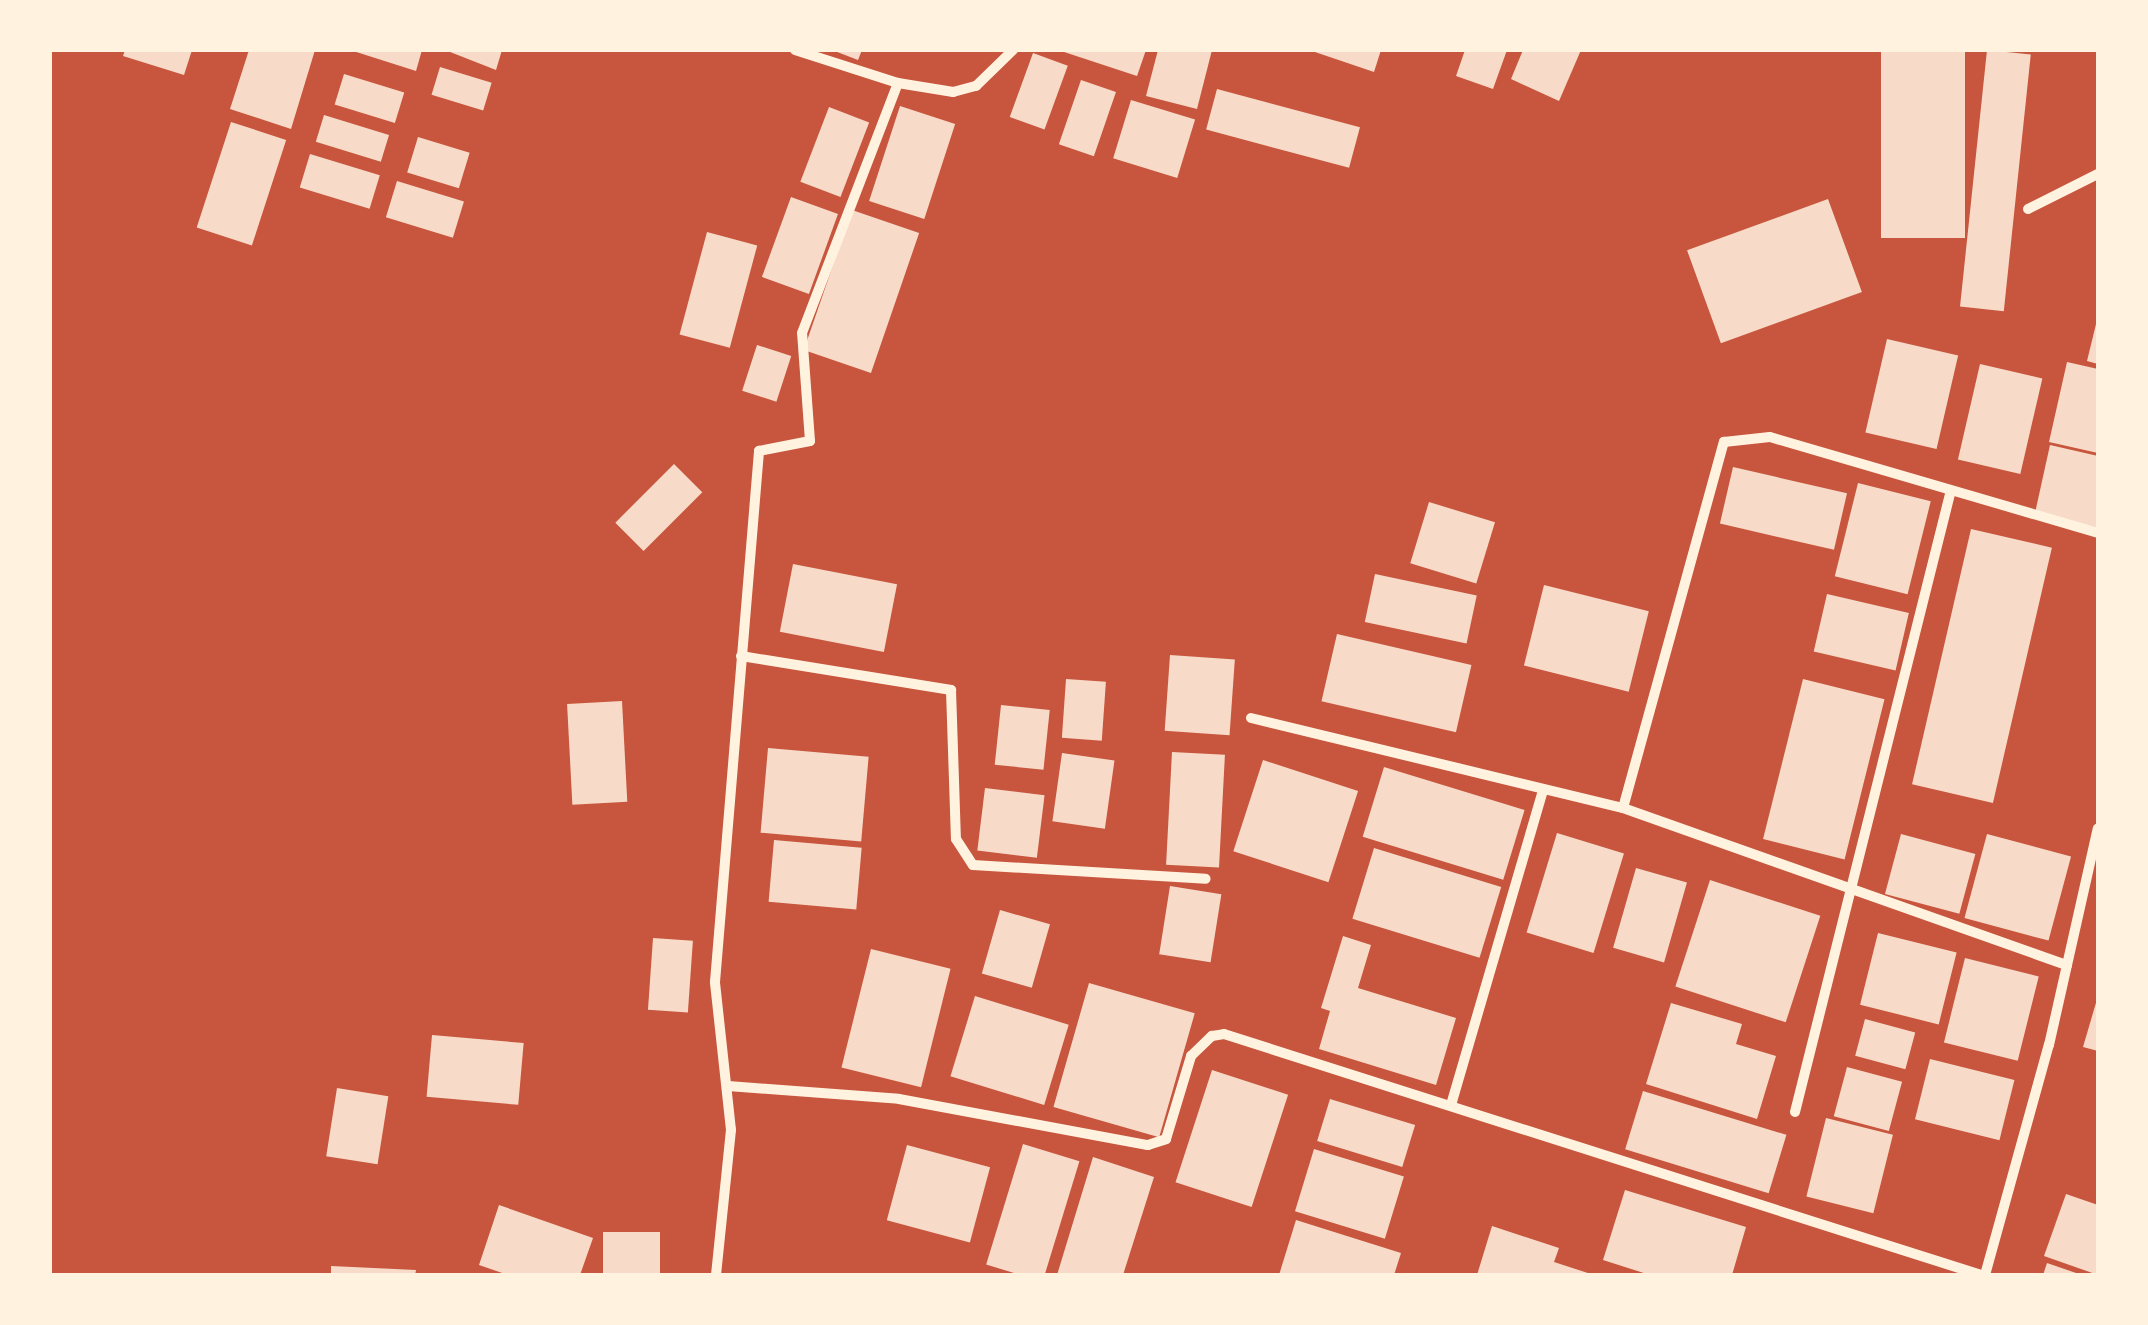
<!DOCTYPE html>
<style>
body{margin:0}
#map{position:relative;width:2148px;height:1325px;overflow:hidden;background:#c8553d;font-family:Signika,sans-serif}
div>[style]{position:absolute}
.building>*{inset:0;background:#f7dbc8;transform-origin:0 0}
.minor>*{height:10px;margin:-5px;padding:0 5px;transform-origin:5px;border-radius:5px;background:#fff3e0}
span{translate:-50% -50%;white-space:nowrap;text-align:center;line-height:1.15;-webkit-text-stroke:9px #fff3e0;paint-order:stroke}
.frame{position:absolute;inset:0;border:52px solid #fff3e0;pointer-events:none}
</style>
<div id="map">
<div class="building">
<i style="clip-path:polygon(125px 50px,192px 50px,184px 75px,123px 56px)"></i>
<i style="clip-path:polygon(249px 50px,315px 50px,291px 129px,230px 109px)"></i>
<i style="clip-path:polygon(350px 50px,422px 50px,416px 71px)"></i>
<i style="clip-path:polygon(445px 50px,502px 50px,496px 70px)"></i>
<i style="clip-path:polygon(832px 50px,862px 50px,858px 60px)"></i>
<i style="clip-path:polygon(1058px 50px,1146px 50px,1137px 76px)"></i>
<i style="clip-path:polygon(1158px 50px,1212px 50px,1197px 109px,1146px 96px)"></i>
<i style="clip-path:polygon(1309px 50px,1381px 50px,1374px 72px)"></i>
<i style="clip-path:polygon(1465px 50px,1507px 50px,1493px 89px,1456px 76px)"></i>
<i style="clip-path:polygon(1523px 50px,1581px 50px,1559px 101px,1511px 79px)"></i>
<i style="left:1881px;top:50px;width:84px;height:188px"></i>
<i style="left:1987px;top:50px;width:44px;height:258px;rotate:6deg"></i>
<i style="left:1033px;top:53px;width:37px;height:68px;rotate:20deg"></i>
<i style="left:440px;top:67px;width:54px;height:29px;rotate:17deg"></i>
<i style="left:344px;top:74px;width:63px;height:32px;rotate:17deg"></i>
<i style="left:1081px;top:80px;width:37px;height:68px;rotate:19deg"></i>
<i style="left:1217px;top:89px;width:148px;height:42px;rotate:15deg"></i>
<i style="left:1131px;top:100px;width:67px;height:61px;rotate:17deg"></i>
<i style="left:900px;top:106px;width:58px;height:100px;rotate:18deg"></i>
<i style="left:829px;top:107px;width:43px;height:80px;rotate:21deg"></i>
<i style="left:324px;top:115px;width:68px;height:28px;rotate:17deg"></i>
<i style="left:231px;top:122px;width:58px;height:111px;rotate:18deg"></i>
<i style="left:418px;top:137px;width:54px;height:37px;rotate:17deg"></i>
<i style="left:310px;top:154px;width:73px;height:35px;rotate:17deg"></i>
<i style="left:397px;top:181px;width:70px;height:38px;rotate:17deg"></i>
<i style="left:791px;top:197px;width:50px;height:85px;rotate:20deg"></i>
<i style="left:1828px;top:199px;width:99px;height:150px;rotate:70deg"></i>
<i style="left:852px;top:210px;width:71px;height:148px;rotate:19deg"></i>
<i style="left:707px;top:232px;width:52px;height:106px;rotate:15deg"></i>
<i style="clip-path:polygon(2097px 320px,2098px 320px,2098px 364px,2087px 361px)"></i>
<i style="left:1887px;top:339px;width:73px;height:96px;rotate:13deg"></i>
<i style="left:757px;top:345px;width:36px;height:48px;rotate:18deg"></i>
<i style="clip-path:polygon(2067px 362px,2098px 369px,2098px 453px,2049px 442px)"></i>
<i style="left:1980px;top:364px;width:64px;height:98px;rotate:13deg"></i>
<i style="clip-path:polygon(2050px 445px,2098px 456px,2098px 528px,2035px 513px)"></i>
<i style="left:674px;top:464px;width:40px;height:83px;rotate:45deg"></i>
<i style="left:1733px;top:467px;width:117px;height:58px;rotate:13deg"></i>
<i style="left:1858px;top:483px;width:75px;height:96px;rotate:14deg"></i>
<i style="left:1429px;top:502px;width:69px;height:64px;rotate:17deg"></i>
<i style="left:1971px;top:529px;width:83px;height:262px;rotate:13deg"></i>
<i style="left:793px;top:564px;width:106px;height:69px;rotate:11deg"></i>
<i style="left:1375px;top:574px;width:104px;height:49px;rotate:12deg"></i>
<i style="left:1544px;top:585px;width:108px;height:83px;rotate:14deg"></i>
<i style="left:1827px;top:594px;width:84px;height:59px;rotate:13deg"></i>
<i style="left:1337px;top:634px;width:138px;height:69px;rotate:13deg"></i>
<i style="left:1170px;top:655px;width:65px;height:76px;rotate:4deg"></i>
<i style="left:1066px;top:679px;width:40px;height:59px;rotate:4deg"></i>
<i style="left:1803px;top:679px;width:84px;height:165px;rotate:14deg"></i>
<i style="left:622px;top:701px;width:101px;height:55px;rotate:87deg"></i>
<i style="left:1001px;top:705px;width:49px;height:60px;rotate:6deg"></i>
<i style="left:768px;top:748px;width:101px;height:85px;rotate:5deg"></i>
<i style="left:1172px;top:752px;width:53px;height:113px;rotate:3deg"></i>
<i style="left:1062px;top:753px;width:53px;height:69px;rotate:8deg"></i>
<i style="left:1263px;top:760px;width:100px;height:96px;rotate:18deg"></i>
<i style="left:1384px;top:767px;width:147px;height:73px;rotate:17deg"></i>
<i style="left:985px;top:788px;width:60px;height:63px;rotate:7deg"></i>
<i style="left:1557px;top:833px;width:70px;height:104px;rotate:17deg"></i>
<i style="left:1901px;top:834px;width:77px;height:62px;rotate:15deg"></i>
<i style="left:1987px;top:834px;width:87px;height:87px;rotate:15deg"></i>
<i style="left:774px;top:840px;width:88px;height:62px;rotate:5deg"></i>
<i style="left:1374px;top:848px;width:133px;height:74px;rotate:17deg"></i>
<i style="left:1636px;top:868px;width:53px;height:83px;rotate:16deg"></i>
<i style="left:1710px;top:880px;width:116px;height:112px;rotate:18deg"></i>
<i style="left:1170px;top:886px;width:52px;height:69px;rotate:9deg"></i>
<i style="left:1000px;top:910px;width:52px;height:66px;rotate:16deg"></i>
<i style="left:1878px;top:933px;width:81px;height:74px;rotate:14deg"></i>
<i style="clip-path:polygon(1343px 936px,1371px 945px,1358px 988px,1456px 1018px,1436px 1085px,1319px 1049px,1330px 1011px,1321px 1008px)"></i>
<i style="left:653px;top:938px;width:40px;height:72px;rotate:4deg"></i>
<i style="left:871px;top:949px;width:82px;height:122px;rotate:14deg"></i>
<i style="left:1965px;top:958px;width:76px;height:87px;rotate:14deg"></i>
<i style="left:1089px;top:983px;width:110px;height:129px;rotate:16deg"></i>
<i style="left:975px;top:996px;width:98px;height:84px;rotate:17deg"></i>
<i style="clip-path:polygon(2098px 996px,2098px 1051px,2083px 1047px)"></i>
<i style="clip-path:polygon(1671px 1003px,1742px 1024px,1736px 1044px,1776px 1056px,1757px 1119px,1646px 1084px)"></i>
<i style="left:1865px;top:1019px;width:52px;height:38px;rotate:15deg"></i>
<i style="left:432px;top:1035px;width:92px;height:62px;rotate:5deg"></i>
<i style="left:1930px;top:1059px;width:87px;height:62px;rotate:14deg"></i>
<i style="left:1847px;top:1067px;width:57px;height:51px;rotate:15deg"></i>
<i style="left:1212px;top:1070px;width:80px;height:118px;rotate:18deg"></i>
<i style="left:337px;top:1088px;width:52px;height:69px;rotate:9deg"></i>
<i style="left:1643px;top:1091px;width:150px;height:61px;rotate:17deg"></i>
<i style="left:1330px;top:1099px;width:89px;height:44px;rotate:17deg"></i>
<i style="left:1826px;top:1118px;width:69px;height:81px;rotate:14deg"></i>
<i style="left:1023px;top:1144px;width:59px;height:126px;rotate:17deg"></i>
<i style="left:907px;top:1145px;width:86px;height:78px;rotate:15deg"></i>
<i style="left:1314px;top:1149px;width:94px;height:65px;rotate:17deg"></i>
<i style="clip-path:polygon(1093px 1157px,1154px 1177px,1123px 1275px,1057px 1275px)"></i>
<i style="clip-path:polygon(1625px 1190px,1746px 1227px,1732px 1275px,1650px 1275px,1603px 1260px)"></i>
<i style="clip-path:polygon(2066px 1194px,2098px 1205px,2098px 1275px,2044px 1256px)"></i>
<i style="clip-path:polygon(499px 1205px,593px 1238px,580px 1275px,508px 1275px,479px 1265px)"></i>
<i style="clip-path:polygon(1296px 1220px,1401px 1253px,1394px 1275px,1279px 1275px)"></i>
<i style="clip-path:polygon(1492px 1226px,1559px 1248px,1554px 1262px,1594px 1275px,1477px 1275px)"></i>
<i style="left:603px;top:1232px;width:57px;height:43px"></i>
<i style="clip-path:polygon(2047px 1263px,2079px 1274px,2079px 1275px,2043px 1275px)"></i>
<i style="clip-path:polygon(331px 1266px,416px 1270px,415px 1275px,331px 1275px)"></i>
</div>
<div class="minor">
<i style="left:795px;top:50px;width:108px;rotate:17.8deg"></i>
<i style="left:898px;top:83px;width:56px;rotate:9.3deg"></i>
<i style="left:953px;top:92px;width:24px;rotate:-15deg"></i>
<i style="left:976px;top:86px;width:52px;rotate:-44.2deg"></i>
<i style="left:2028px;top:209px;width:78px;rotate:-26.6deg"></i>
<i style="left:741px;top:656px;width:213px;rotate:9.2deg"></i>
<i style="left:951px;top:690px;width:149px;rotate:88.1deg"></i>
<i style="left:956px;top:839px;width:31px;rotate:57deg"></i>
<i style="left:973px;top:865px;width:233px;rotate:3.4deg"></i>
<i style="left:1251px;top:718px;width:383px;rotate:13.6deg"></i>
<i style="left:1623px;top:808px;width:471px;rotate:19.5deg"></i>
<i style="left:1623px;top:808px;width:380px;rotate:-74.6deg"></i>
<i style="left:1724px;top:442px;width:46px;rotate:-6.2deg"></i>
<i style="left:1770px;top:437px;width:342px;rotate:16.3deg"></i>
<i style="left:728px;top:1086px;width:171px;rotate:4.3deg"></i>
<i style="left:899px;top:1099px;width:253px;rotate:10.5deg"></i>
<i style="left:1148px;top:1145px;width:19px;rotate:-18deg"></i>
<i style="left:1166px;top:1139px;width:87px;rotate:-73.2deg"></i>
<i style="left:1191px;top:1056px;width:29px;rotate:-44deg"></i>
<i style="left:1212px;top:1036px;width:12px;rotate:-9deg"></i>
<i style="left:1224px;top:1034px;width:794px;rotate:17.66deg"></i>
<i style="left:1451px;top:1105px;width:328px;rotate:-73.7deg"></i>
<i style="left:1795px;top:1112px;width:637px;rotate:-75.92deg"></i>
<i style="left:716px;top:1275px;width:146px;rotate:-84.1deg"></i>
<i style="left:731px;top:1130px;width:149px;rotate:-96.2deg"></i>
<i style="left:715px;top:982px;width:533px;rotate:-85.26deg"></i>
<i style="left:759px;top:451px;width:52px;rotate:-11.1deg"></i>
<i style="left:810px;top:441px;width:108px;rotate:-94.2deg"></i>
<i style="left:802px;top:333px;width:268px;rotate:-69deg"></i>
<i style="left:1985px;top:1275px;width:239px;rotate:-74.5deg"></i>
<i style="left:2049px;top:1045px;width:222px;rotate:-77.3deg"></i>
</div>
<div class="frame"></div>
</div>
